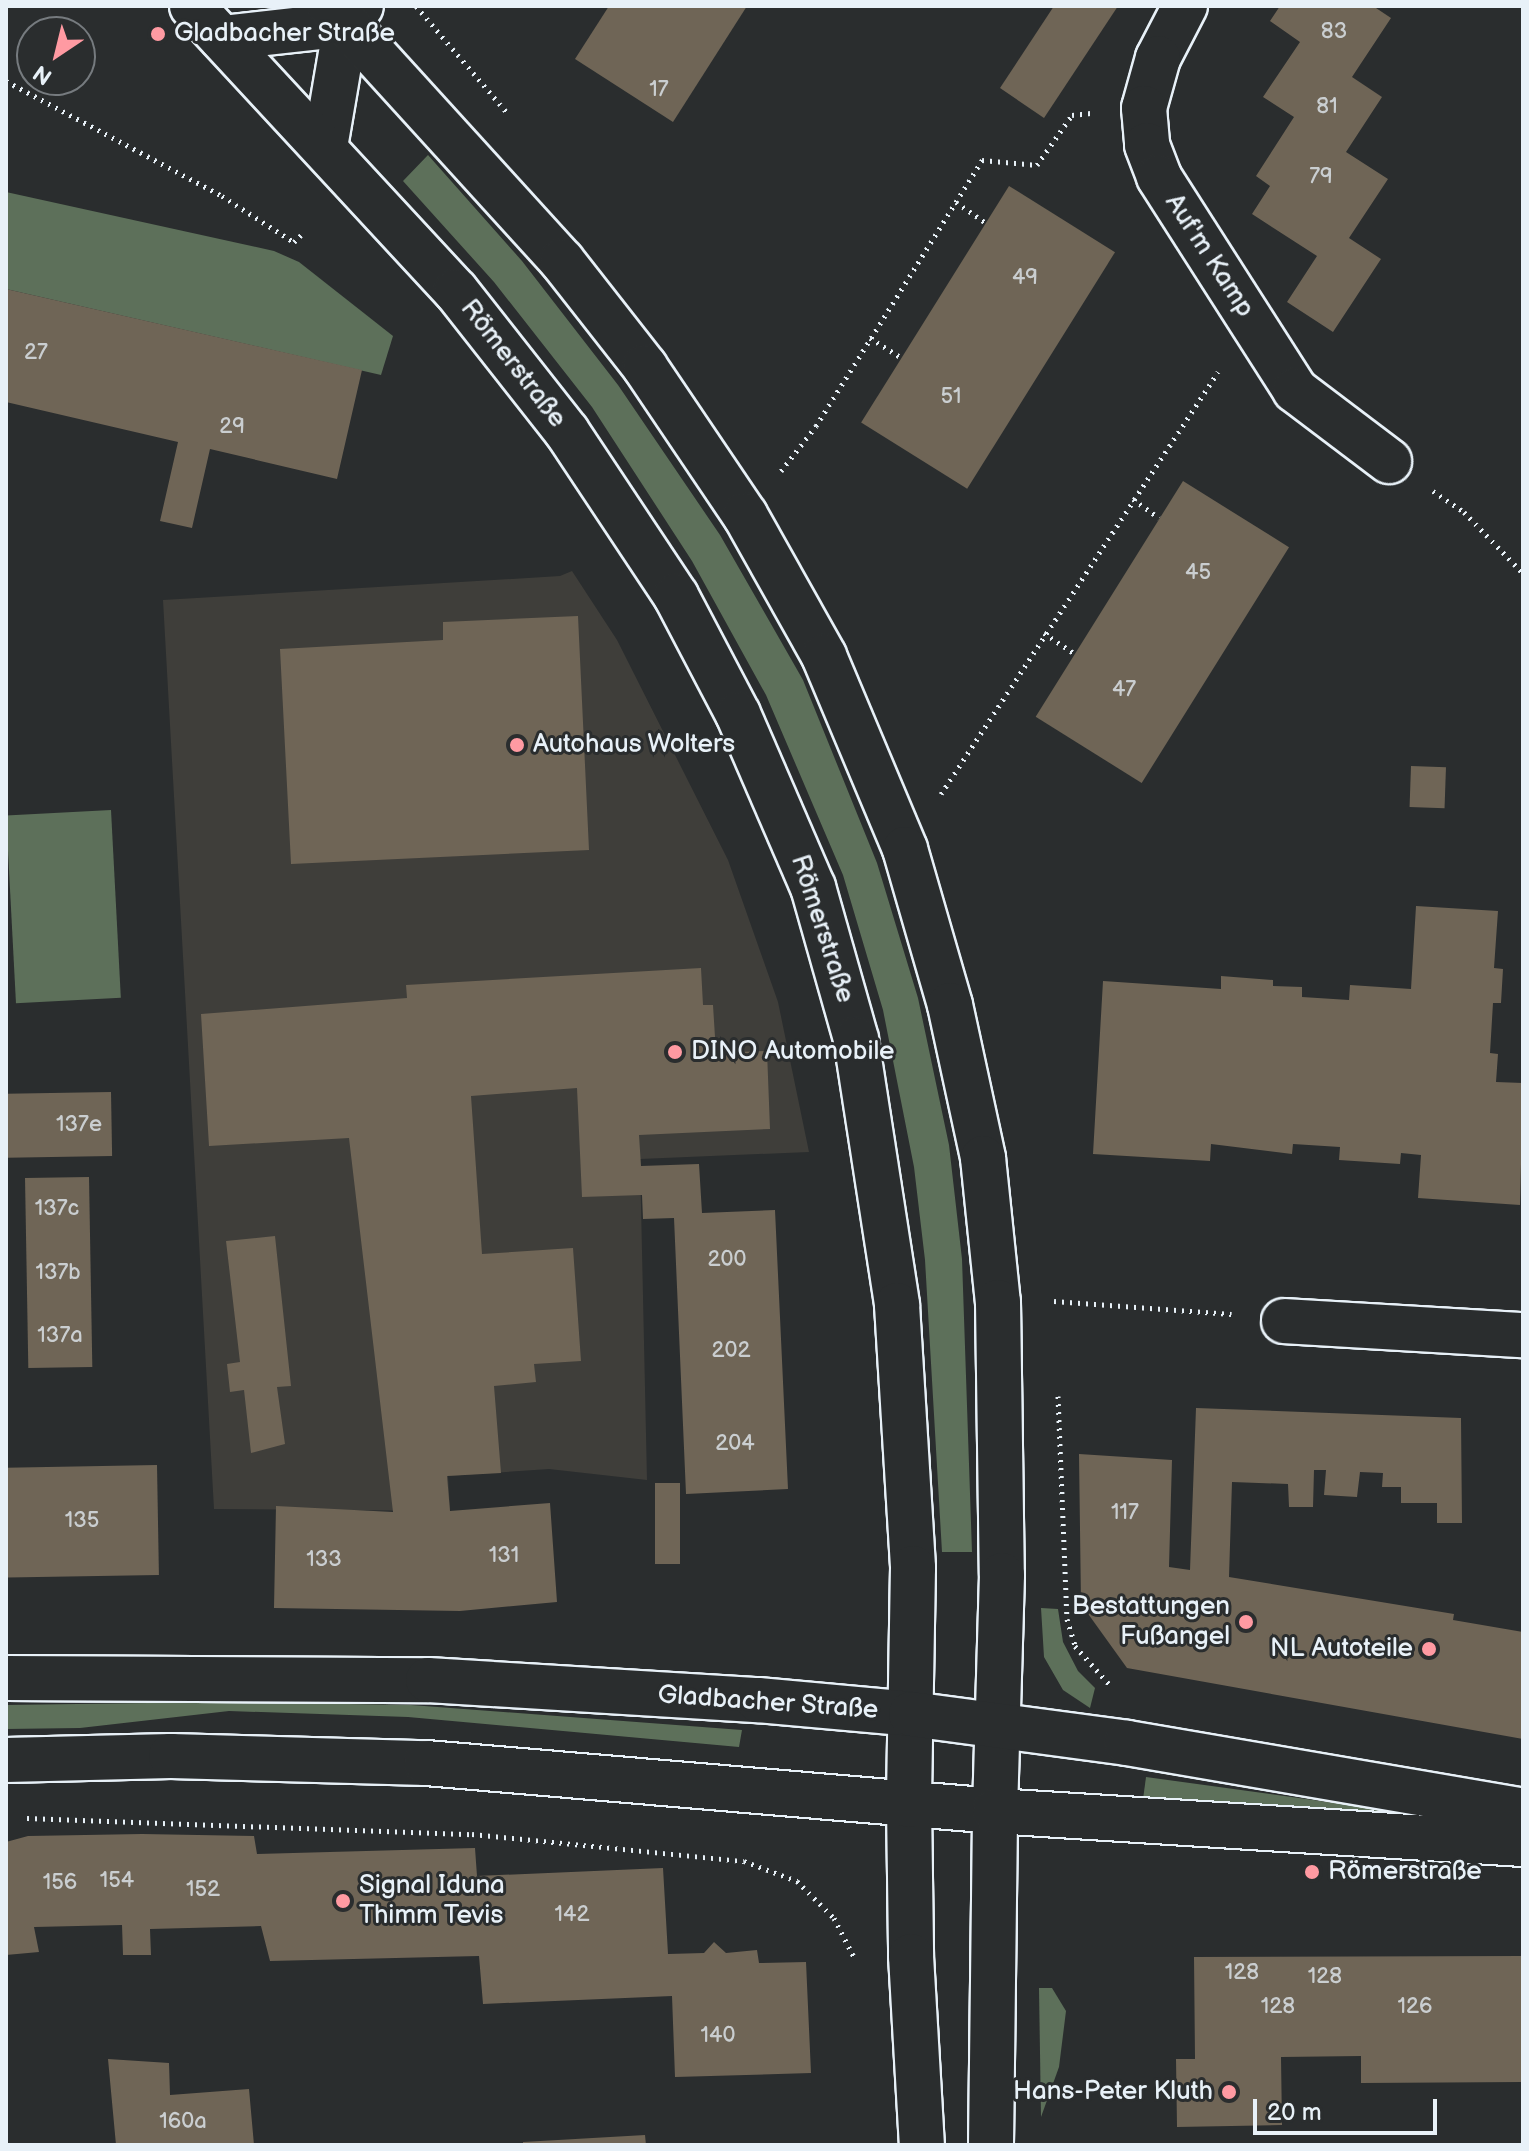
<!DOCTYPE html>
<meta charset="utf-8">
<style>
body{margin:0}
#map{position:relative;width:1529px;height:2151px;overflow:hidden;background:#2a2d2e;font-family:"Balsamiq Sans",sans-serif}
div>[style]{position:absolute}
.built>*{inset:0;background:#3f3e3a}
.green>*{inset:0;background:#5d705a;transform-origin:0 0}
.building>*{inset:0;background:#6f6556;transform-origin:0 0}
.path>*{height:5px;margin-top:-2.5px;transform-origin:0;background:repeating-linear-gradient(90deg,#e8f1f8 0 2px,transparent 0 8px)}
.roads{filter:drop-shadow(2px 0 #e8f1f8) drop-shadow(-2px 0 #e8f1f8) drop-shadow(0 2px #e8f1f8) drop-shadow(0 -2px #e8f1f8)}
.street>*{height:44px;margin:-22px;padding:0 22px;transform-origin:22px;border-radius:22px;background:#2a2d2e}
.secondary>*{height:44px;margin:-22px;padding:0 22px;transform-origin:22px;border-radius:22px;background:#2a2d2e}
.dots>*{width:22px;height:22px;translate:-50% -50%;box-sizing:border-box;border:4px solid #2a2d2e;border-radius:50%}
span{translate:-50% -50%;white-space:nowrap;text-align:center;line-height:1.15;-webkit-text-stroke:6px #2a2d2e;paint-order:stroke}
.number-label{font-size:22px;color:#caced0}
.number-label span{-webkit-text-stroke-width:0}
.poi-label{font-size:26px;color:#e8f1f8}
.left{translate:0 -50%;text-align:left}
.right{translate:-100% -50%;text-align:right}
.street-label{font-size:26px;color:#e8f1f8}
.frame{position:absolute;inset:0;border:8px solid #e8f1f8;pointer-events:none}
.north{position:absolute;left:16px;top:16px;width:80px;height:80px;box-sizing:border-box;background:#2a2d2e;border:2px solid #767b7f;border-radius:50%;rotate:215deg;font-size:22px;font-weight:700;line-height:32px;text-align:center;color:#e8f1f8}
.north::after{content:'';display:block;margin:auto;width:28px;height:36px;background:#ff9aa2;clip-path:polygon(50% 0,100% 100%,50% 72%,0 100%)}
.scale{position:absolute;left:1253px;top:2099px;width:184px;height:36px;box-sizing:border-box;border:4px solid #e8f1f8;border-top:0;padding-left:10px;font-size:24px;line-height:28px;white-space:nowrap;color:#e8f1f8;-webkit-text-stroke:6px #2a2d2e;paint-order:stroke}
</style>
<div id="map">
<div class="built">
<i style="clip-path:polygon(572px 571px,617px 640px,728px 860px,778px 1002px,809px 1152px,640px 1159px,647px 1480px,549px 1469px,448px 1476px,450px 1511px,214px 1509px,163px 600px,560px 576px)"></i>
</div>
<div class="green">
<i style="clip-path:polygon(428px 155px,522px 261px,618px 385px,720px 535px,803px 680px,877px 863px,918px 998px,949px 1145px,962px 1259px,972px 1552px,942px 1552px,925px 1260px,914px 1167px,883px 1010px,843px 875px,766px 695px,692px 561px,592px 407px,494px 282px,403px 181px)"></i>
<i style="clip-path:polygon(6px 192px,274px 251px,299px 262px,393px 336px,381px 375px,6px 289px)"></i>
<i style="left:111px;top:810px;width:188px;height:105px;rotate:87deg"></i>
<i style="clip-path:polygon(1041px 1608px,1058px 1609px,1063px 1642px,1078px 1671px,1095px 1688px,1090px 1708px,1063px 1690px,1044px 1657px)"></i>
<i style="clip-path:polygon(219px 1702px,411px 1705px,742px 1730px,739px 1747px,408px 1717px,229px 1711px,80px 1728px,6px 1729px,6px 1705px)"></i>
<i style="clip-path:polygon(1146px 1777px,1429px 1816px,1443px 1827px,1142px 1807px)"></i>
<i style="clip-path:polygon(1039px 1988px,1052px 1988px,1066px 2011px,1059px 2067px,1041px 2117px)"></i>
</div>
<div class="building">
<i style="clip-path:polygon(609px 6px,747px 6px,673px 122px,575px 59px)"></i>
<i style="clip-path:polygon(1054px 6px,1118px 6px,1044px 118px,1000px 88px)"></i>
<i style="clip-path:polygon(1280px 6px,1373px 6px,1391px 18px,1352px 77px,1382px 97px,1346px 152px,1388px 179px,1349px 238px,1381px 259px,1333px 332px,1287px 302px,1317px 256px,1252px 214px,1270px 186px,1256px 176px,1294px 117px,1263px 97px,1300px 42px,1270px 21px)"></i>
<i style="left:1009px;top:186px;width:125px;height:279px;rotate:32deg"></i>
<i style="clip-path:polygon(6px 289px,362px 370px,337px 479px,210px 449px,192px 528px,160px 521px,178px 442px,6px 402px)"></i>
<i style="left:1183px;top:481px;width:125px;height:278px;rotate:32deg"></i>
<i style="clip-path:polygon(578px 616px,589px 850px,291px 864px,280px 649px,443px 640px,443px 622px)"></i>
<i style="left:1411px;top:766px;width:35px;height:41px;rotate:2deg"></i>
<i style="clip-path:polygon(1416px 906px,1498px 911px,1494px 968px,1503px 969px,1501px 1003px,1493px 1003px,1490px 1053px,1498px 1054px,1496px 1082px,1523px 1083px,1520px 1205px,1418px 1198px,1421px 1155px,1401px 1153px,1400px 1164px,1339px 1160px,1340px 1147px,1293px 1144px,1292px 1154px,1211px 1144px,1210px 1161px,1093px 1154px,1103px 981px,1221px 989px,1221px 976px,1273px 980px,1273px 986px,1302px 987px,1302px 997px,1349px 1000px,1350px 985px,1411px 989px)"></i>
<i style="clip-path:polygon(701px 968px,703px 1005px,713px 1005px,716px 1053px,767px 1051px,770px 1129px,639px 1135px,641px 1166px,699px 1164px,702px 1213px,775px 1210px,788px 1489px,686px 1494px,674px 1218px,643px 1219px,642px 1195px,582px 1197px,577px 1088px,471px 1096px,482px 1254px,573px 1248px,581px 1361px,534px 1364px,536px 1382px,494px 1386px,501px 1473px,447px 1476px,450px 1511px,550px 1503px,557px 1602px,460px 1611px,274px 1608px,276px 1506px,393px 1512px,349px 1138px,209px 1146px,201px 1014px,407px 998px,406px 985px)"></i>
<i style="left:111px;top:1092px;width:64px;height:105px;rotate:89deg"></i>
<i style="left:89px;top:1177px;width:190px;height:64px;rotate:89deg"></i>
<i style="clip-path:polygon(275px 1236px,291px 1386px,277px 1387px,285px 1444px,251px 1453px,244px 1390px,230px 1392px,227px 1364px,240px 1362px,226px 1241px)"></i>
<i style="clip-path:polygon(1196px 1408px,1461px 1418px,1462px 1523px,1437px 1523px,1437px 1503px,1401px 1503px,1401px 1487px,1382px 1487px,1383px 1473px,1360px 1472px,1357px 1497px,1324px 1495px,1326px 1470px,1314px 1470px,1313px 1507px,1289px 1507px,1288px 1484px,1232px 1482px,1229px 1577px,1454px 1614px,1453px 1620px,1523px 1632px,1523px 1739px,1127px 1668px,1081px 1604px,1079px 1454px,1172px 1460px,1169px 1567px,1190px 1570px)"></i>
<i style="left:157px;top:1465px;width:110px;height:151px;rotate:89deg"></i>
<i style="left:655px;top:1483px;width:25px;height:81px"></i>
<i style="clip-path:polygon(142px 1834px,254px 1836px,257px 1854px,475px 1848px,477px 1876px,663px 1868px,668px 1954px,704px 1953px,714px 1942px,726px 1953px,757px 1950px,759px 1963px,806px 1962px,811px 2073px,675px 2077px,672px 1996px,483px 2004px,479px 1956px,270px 1961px,261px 1926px,150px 1929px,151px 1955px,123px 1955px,122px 1925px,34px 1927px,39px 1952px,6px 1955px,6px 1842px,28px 1836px)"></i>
<i style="clip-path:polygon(1523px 1956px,1523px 2082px,1361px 2083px,1361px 2056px,1281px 2057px,1282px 2125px,1177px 2127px,1176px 2059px,1195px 2059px,1194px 1957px)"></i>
<i style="clip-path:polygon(108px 2059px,169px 2063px,170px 2095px,249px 2089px,254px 2145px,116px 2145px)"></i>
<i style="clip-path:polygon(645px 2135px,646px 2145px,523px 2145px,523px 2142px)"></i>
</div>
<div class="path">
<i style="left:416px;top:6px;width:143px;rotate:49.5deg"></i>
<i style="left:6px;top:81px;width:245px;rotate:28deg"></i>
<i style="left:222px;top:196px;width:85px;rotate:32.6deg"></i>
<i style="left:294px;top:242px;width:10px;rotate:-45deg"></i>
<i style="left:956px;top:202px;width:37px;rotate:35deg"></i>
<i style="left:870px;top:338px;width:36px;rotate:32deg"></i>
<i style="left:781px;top:471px;width:57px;rotate:-52.1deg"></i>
<i style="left:816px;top:426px;width:314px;rotate:-58deg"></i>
<i style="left:982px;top:160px;width:55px;rotate:5.2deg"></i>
<i style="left:1037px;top:165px;width:61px;rotate:-55deg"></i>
<i style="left:1072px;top:115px;width:19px;rotate:-6deg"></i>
<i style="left:1433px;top:491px;width:37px;rotate:34deg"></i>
<i style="left:1464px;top:512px;width:85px;rotate:46deg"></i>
<i style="left:1133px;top:499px;width:32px;rotate:36deg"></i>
<i style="left:1044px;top:633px;width:36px;rotate:34deg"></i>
<i style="left:941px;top:794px;width:505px;rotate:-56.72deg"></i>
<i style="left:1054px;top:1301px;width:178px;rotate:4.2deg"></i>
<i style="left:1058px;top:1396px;width:223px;rotate:87.7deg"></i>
<i style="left:1067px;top:1619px;width:28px;rotate:73deg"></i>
<i style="left:1075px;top:1646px;width:51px;rotate:48.2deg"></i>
<i style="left:27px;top:1818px;width:445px;rotate:2.1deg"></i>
<i style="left:472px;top:1834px;width:273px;rotate:5.7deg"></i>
<i style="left:744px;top:1861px;width:57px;rotate:20.7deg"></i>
<i style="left:797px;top:1881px;width:52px;rotate:45deg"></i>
<i style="left:834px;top:1918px;width:46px;rotate:62.9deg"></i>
</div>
<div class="roads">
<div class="street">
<i style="left:1185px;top:6px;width:59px;rotate:117.4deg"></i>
<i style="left:1158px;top:58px;width:52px;rotate:105.6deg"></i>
<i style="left:1144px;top:108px;width:37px;rotate:85deg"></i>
<i style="left:1147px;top:145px;width:34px;rotate:69deg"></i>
<i style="left:1159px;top:177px;width:253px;rotate:57.4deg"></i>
<i style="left:1295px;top:390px;width:118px;rotate:37.1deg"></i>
<i style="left:222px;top:38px;width:125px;rotate:-6.4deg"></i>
<i style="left:325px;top:147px;width:125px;rotate:-80.3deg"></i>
<i style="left:346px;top:24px;width:23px;rotate:-50deg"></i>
<i style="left:1284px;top:1321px;width:239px;rotate:3.4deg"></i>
<i style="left:909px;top:1805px;width:151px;rotate:89.2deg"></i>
<i style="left:911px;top:1956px;width:189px;rotate:86.7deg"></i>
<i style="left:991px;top:2145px;width:334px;rotate:-89.3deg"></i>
</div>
<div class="secondary">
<i style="left:192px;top:6px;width:388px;rotate:47.2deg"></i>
<i style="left:456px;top:291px;width:179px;rotate:51.8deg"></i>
<i style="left:567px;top:432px;width:197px;rotate:56.4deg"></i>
<i style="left:676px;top:596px;width:133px;rotate:62.3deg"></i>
<i style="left:738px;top:714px;width:189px;rotate:66.6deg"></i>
<i style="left:813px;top:887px;width:158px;rotate:74.2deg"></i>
<i style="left:856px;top:1039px;width:269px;rotate:81.2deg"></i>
<i style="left:897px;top:1305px;width:263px;rotate:86.5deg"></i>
<i style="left:913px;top:1568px;width:237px;rotate:91deg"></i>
<i style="left:330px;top:6px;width:345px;rotate:47.7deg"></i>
<i style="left:562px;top:261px;width:135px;rotate:51.9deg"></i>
<i style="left:645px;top:367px;width:179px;rotate:56deg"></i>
<i style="left:745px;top:515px;width:162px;rotate:60.7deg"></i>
<i style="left:824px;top:656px;width:209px;rotate:67.2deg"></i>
<i style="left:905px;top:849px;width:162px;rotate:73.9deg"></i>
<i style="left:950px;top:1005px;width:157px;rotate:77.8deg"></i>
<i style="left:983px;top:1158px;width:145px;rotate:84.1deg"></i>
<i style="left:998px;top:1302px;width:273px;rotate:89.2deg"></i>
<i style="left:1002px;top:1575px;width:236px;rotate:91.7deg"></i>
<i style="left:6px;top:1678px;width:422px;rotate:0.3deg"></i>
<i style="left:428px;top:1680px;width:331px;rotate:3.5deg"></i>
<i style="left:758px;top:1700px;width:154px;rotate:5.2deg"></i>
<i style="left:911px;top:1714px;width:218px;rotate:7.6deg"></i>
<i style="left:1127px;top:1743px;width:402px;rotate:9.7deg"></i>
<i style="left:6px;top:1760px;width:165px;rotate:-1.4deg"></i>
<i style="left:171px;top:1756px;width:255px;rotate:1.6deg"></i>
<i style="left:426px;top:1763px;width:571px;rotate:4.82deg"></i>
<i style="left:995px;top:1811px;width:529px;rotate:3.58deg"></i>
</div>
</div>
<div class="dots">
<i style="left:158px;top:34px;background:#ff9aa2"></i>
<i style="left:517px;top:745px;background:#ff9aa2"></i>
<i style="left:675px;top:1052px;background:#ff9aa2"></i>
<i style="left:1246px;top:1622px;background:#ff9aa2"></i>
<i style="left:1429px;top:1649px;background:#ff9aa2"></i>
<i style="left:1312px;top:1872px;background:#ff9aa2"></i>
<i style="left:343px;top:1901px;background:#ff9aa2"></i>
<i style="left:1229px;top:2092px;background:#ff9aa2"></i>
</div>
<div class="number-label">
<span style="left:1334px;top:32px">83</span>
<span style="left:659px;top:90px">17</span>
<span style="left:1327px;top:107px">81</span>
<span style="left:1321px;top:177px">79</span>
<span style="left:1025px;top:278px">49</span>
<span style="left:36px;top:353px">27</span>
<span style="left:951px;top:397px">51</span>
<span style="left:232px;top:427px">29</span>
<span style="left:1198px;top:573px">45</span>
<span style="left:1124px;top:690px">47</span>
<span style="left:79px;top:1125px">137e</span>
<span style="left:57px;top:1209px">137c</span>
<span style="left:727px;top:1260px">200</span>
<span style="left:58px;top:1273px">137b</span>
<span style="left:60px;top:1336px">137a</span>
<span style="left:731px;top:1351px">202</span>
<span style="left:735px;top:1444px">204</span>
<span style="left:1125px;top:1513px">117</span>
<span style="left:82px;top:1521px">135</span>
<span style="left:504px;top:1556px">131</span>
<span style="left:324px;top:1560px">133</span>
<span style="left:117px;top:1881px">154</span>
<span style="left:60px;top:1883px">156</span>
<span style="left:203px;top:1890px">152</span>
<span style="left:572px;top:1915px">142</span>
<span style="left:1242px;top:1973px">128</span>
<span style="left:1325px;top:1977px">128</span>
<span style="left:1278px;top:2007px">128</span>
<span style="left:1415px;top:2007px">126</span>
<span style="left:718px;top:2036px">140</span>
<span style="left:183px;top:2122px">160a</span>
</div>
<div class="poi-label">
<span class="left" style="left:174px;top:34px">Gladbacher Straße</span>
<span class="left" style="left:533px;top:745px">Autohaus Wolters</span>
<span class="left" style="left:691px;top:1052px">DINO Automobile</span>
<span class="right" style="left:1230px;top:1622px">Bestattungen<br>Fußangel</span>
<span class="right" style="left:1413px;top:1649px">NL Autoteile</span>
<span class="left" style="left:1328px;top:1872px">Römerstraße</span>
<span class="left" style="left:359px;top:1901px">Signal Iduna<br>Thimm Tevis</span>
<span class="right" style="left:1213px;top:2092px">Hans-Peter Kluth</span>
</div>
<div class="street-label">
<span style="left:1209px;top:256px;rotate:57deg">Auf'm Kamp</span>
<span style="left:513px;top:364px;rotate:52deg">Römerstraße</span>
<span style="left:822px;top:929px;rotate:72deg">Römerstraße</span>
<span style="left:768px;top:1703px;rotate:4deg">Gladbacher Straße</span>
</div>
<div class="frame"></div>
<div class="north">N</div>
<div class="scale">20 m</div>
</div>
